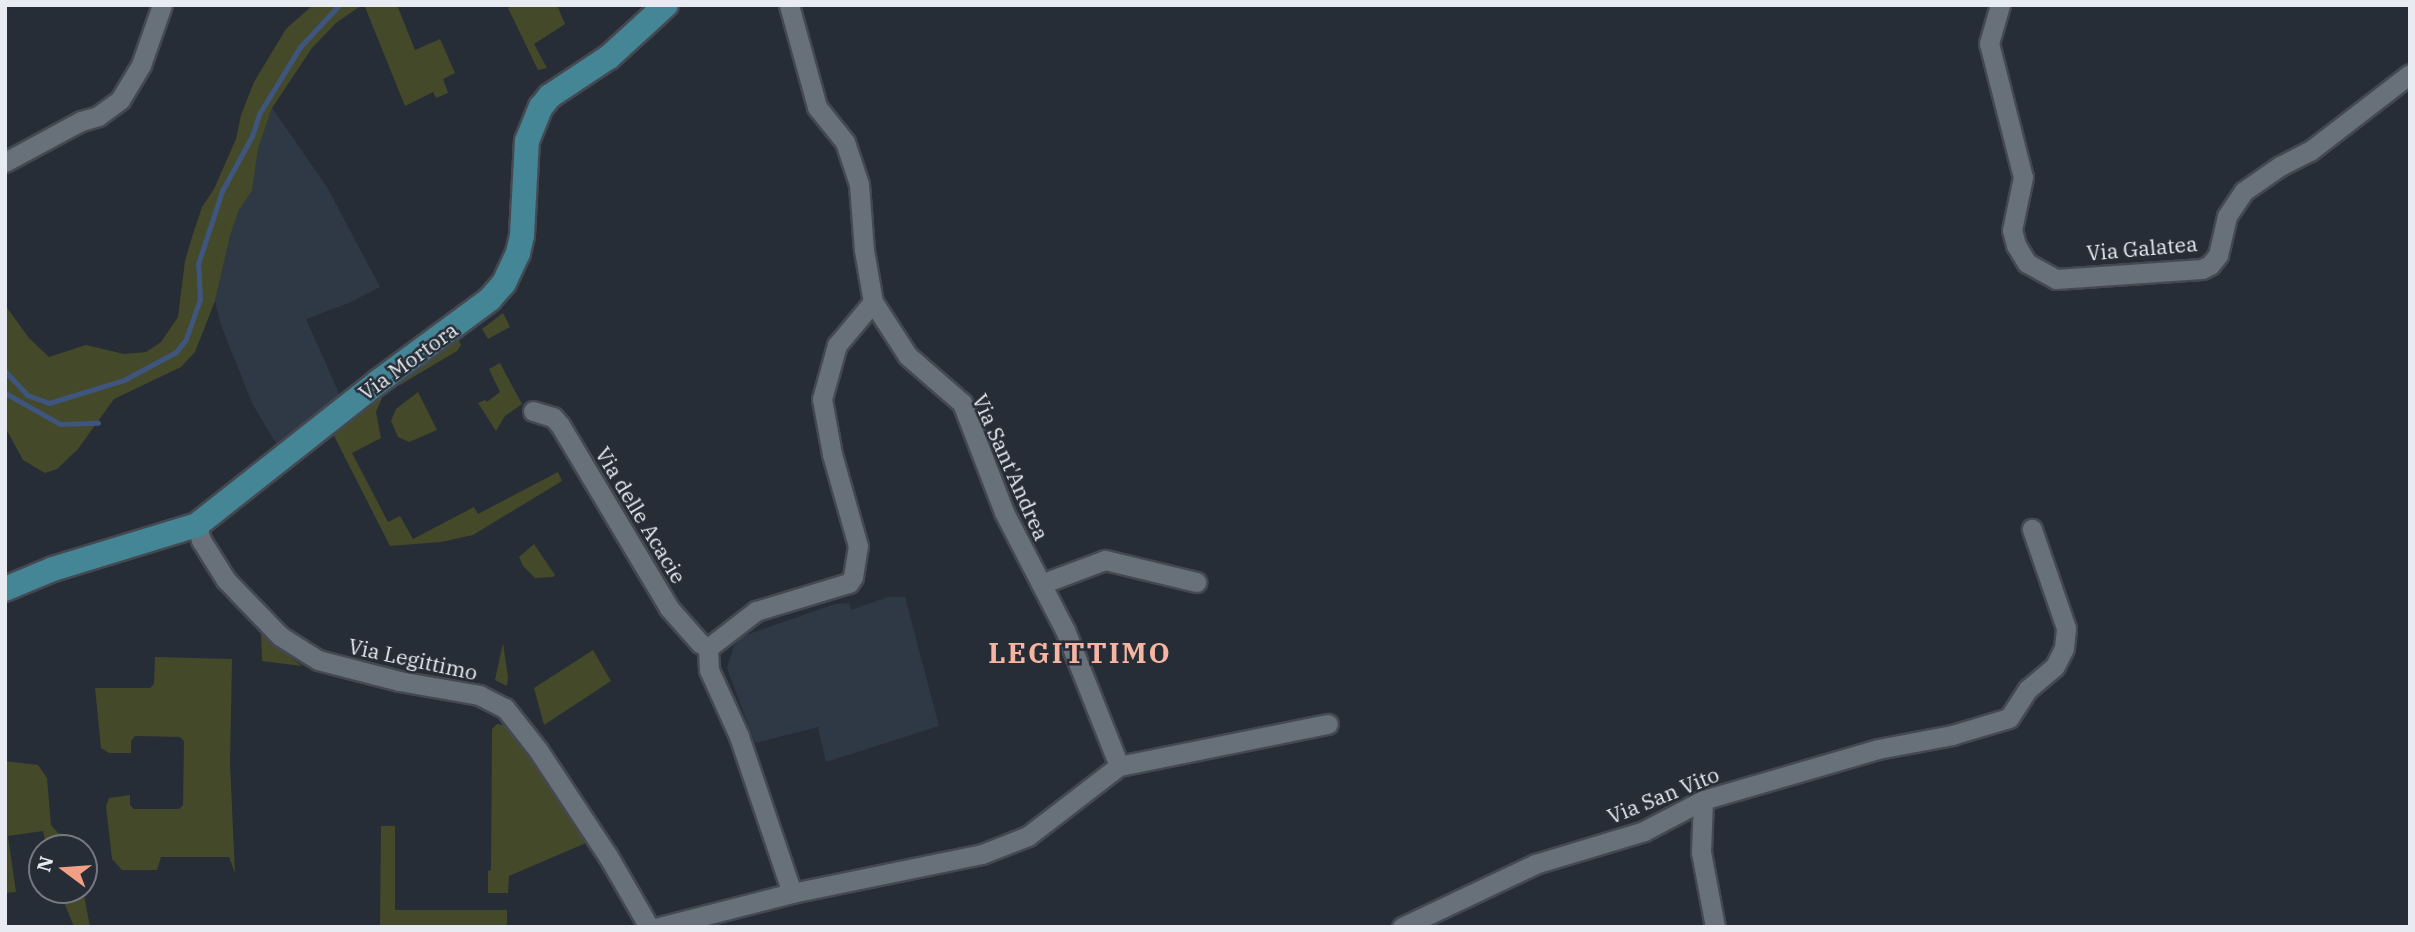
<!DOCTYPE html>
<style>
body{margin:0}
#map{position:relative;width:2415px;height:932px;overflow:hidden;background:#272d36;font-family:"IBM Plex Serif",serif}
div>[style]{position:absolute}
.built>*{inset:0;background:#2f3946}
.green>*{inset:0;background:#444929}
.stream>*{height:5px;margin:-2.5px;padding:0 2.5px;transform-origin:2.5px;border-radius:2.5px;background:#3e567f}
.roads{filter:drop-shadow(2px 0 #444951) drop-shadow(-2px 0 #444951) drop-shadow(0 2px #444951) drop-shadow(0 -2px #444951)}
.minor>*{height:19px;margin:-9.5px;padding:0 9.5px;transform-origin:9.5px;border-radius:9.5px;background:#68707a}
.major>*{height:24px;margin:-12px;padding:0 12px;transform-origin:12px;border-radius:12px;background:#448596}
span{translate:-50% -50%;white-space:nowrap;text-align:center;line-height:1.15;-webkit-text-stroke:5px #272d36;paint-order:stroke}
.street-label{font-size:21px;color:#e8ecf2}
.district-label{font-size:28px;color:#f6b5a2;font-weight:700;letter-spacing:2px}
.frame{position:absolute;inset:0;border:7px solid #e8ecf2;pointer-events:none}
.north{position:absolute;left:28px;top:834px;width:70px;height:70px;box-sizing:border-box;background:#272d36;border:2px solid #747981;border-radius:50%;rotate:286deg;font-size:19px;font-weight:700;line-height:28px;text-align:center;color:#e8ecf2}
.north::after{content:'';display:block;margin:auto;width:24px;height:32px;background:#f39f85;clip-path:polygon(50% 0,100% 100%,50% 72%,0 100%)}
</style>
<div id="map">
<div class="built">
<i style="clip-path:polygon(272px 108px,327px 187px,380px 287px,349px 303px,306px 319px,341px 398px,276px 443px,253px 405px,221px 325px,215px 301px,230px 236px,239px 210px,252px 191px,258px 149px)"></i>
<i style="clip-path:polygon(889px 597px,905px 597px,939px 726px,826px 762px,818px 727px,755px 743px,727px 668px,734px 646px,743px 636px,835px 604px,849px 603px,851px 610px)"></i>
</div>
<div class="green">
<i style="clip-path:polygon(313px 5px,362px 5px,336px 23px,312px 48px,272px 108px,258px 149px,252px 191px,239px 210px,230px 236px,215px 301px,195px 352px,181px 367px,114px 399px,78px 449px,57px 469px,45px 473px,23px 460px,5px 427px,5px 305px,29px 338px,49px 357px,86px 345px,124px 354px,146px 352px,161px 342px,178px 317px,185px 261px,192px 237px,202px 207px,214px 189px,236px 139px,241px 115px,254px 82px,286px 29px)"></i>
<i style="clip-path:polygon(397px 5px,415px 50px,440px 39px,455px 73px,443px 79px,448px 93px,436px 98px,433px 92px,405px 106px,365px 7px)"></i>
<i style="clip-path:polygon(513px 5px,557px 5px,565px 24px,534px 44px,547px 68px,538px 70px,508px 8px)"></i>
<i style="clip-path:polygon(503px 313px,510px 327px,488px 339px,482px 329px)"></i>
<i style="clip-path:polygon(458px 338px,461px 345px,457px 351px,400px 385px,398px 383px)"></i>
<i style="clip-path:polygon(500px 363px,522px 404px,505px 416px,496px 431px,478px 403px,485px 400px,487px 402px,500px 392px,489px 369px)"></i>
<i style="clip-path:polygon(418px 392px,437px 430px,409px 442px,398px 437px,391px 421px,396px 409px)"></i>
<i style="clip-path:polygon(384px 393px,376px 412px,381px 438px,352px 453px,388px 522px,400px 516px,413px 539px,474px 507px,478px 514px,558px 472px,562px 481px,473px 535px,441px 542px,390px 546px,332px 432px)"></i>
<i style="clip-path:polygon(534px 544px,555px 575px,553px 577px,535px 578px,523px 566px,519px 557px)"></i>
<i style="clip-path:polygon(261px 632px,275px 645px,302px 666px,262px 661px)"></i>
<i style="clip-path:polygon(503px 643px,508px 677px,507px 686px,495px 680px)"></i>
<i style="clip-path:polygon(593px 650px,611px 681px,544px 725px,534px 688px)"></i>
<i style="clip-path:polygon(155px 657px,232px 659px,230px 763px,235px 873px,229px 857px,161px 857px,157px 870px,122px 870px,112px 859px,106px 806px,109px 798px,130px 795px,130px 805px,134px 809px,179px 809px,183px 805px,184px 741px,180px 737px,135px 736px,131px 741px,131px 753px,109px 753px,101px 748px,95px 688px,150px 688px,154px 684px)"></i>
<i style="clip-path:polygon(497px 724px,504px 725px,529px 755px,532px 754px,593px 849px,586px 843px,509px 876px,508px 893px,488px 893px,488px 871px,491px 870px,492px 729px)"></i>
<i style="clip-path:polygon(5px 761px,38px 765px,47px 778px,51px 825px,58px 833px,74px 836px,76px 848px,47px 848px,43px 831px,8px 836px,16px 892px,5px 893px)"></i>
<i style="clip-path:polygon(381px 826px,395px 826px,395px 910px,507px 910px,507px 927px,380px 927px)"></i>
<i style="clip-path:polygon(59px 890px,83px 890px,90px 927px,74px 927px)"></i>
</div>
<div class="stream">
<i style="left:5px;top:371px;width:33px;rotate:47deg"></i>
<i style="left:27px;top:395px;width:23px;rotate:20deg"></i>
<i style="left:49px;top:403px;width:78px;rotate:-17deg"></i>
<i style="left:124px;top:380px;width:59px;rotate:-28.3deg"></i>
<i style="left:176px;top:352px;width:16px;rotate:-52deg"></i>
<i style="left:186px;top:339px;width:42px;rotate:-70.7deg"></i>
<i style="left:200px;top:299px;width:35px;rotate:-93deg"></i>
<i style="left:198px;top:264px;width:77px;rotate:-71.8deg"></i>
<i style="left:222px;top:191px;width:63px;rotate:-61.4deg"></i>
<i style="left:252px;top:136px;width:23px;rotate:-72deg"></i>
<i style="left:259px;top:114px;width:79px;rotate:-58.5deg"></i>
<i style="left:300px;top:47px;width:57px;rotate:-47.1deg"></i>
<i style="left:5px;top:393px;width:63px;rotate:29.4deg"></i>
<i style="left:60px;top:424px;width:38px;rotate:-2deg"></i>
</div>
<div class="roads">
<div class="minor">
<i style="left:789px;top:5px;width:106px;rotate:74.6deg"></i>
<i style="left:817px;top:107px;width:45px;rotate:51.3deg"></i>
<i style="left:845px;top:142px;width:44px;rotate:71.6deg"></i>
<i style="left:859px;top:184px;width:66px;rotate:85.7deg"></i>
<i style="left:864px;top:250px;width:53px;rotate:80.2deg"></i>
<i style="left:873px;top:302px;width:64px;rotate:57.1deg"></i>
<i style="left:908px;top:356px;width:72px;rotate:41deg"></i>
<i style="left:962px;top:403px;width:117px;rotate:68.9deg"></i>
<i style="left:1004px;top:512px;width:133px;rotate:62.7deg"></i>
<i style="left:1065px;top:630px;width:146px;rotate:68.3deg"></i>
<i style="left:2000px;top:5px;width:40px;rotate:106deg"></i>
<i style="left:1989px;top:43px;width:138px;rotate:75.8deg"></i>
<i style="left:2023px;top:177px;width:54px;rotate:101.7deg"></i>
<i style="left:2012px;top:230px;width:16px;rotate:75deg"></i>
<i style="left:2016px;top:245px;width:21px;rotate:59deg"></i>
<i style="left:2027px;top:263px;width:33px;rotate:29deg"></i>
<i style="left:2056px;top:279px;width:146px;rotate:-3.9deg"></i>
<i style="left:2202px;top:269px;width:9px;rotate:-27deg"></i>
<i style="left:2210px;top:265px;width:13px;rotate:-51deg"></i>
<i style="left:2218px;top:255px;width:40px;rotate:-77deg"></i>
<i style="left:2227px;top:216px;width:30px;rotate:-56deg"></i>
<i style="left:2244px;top:191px;width:44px;rotate:-34.8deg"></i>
<i style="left:2280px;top:166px;width:34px;rotate:-27deg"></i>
<i style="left:2310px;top:151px;width:126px;rotate:-37.6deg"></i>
<i style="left:5px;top:162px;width:86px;rotate:-28.3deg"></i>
<i style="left:81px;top:121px;width:18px;rotate:-16deg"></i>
<i style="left:98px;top:116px;width:27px;rotate:-36deg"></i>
<i style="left:120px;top:100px;width:41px;rotate:-59deg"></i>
<i style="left:141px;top:65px;width:64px;rotate:-70.7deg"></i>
<i style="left:533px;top:411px;width:21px;rotate:17deg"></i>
<i style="left:553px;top:417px;width:11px;rotate:49deg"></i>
<i style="left:560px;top:425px;width:213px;rotate:59.2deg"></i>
<i style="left:669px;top:608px;width:47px;rotate:48.5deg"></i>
<i style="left:700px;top:643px;width:9px;rotate:32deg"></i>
<i style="left:197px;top:525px;width:16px;rotate:75deg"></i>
<i style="left:201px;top:540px;width:47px;rotate:58deg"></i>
<i style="left:226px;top:580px;width:78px;rotate:46deg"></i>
<i style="left:280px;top:636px;width:45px;rotate:32.3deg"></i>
<i style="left:318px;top:660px;width:84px;rotate:14.5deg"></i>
<i style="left:399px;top:681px;width:81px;rotate:9.9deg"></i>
<i style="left:479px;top:695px;width:29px;rotate:27deg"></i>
<i style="left:505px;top:708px;width:53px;rotate:51.8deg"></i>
<i style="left:538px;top:750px;width:127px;rotate:56.6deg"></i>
<i style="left:608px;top:856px;width:82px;rotate:60deg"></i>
<i style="left:1041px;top:584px;width:68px;rotate:-20.6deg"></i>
<i style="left:1105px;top:560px;width:94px;rotate:13.6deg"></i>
<i style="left:1703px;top:800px;width:52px;rotate:92.2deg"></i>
<i style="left:1701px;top:852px;width:76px;rotate:79.4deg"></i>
<i style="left:792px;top:893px;width:166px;rotate:-108.7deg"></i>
<i style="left:739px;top:736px;width:72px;rotate:-114.4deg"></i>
<i style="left:709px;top:670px;width:22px;rotate:-93deg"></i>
<i style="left:708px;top:648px;width:61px;rotate:-37.6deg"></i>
<i style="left:756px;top:611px;width:97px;rotate:-16.8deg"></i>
<i style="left:849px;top:583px;width:7px;rotate:-56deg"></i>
<i style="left:853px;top:577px;width:31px;rotate:-81deg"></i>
<i style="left:858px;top:546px;width:96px;rotate:-105.8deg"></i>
<i style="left:832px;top:454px;width:56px;rotate:-100.3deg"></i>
<i style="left:822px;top:399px;width:56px;rotate:-74.5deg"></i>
<i style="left:837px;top:345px;width:56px;rotate:-50.1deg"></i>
<i style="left:659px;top:927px;width:137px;rotate:-14.3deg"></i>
<i style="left:792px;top:893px;width:194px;rotate:-11.6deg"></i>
<i style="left:982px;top:854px;width:49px;rotate:-21.4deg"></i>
<i style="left:1028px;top:836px;width:115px;rotate:-37.6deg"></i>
<i style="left:1119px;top:766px;width:213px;rotate:-11.4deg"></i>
<i style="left:1402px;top:927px;width:147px;rotate:-25.3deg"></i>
<i style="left:1535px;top:864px;width:114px;rotate:-16.8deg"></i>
<i style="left:1644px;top:831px;width:67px;rotate:-27.7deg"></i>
<i style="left:1703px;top:800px;width:182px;rotate:-16.2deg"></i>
<i style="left:1878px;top:749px;width:75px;rotate:-10.7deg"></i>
<i style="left:1952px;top:735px;width:59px;rotate:-16.6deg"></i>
<i style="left:2009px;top:718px;width:35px;rotate:-57deg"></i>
<i style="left:2028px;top:689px;width:35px;rotate:-40deg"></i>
<i style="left:2055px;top:666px;width:20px;rotate:-63deg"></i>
<i style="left:2064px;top:648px;width:20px;rotate:-84deg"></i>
<i style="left:2066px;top:628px;width:105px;rotate:-109deg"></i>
</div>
<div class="major">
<i style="left:5px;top:589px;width:52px;rotate:-22.6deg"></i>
<i style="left:53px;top:569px;width:151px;rotate:-17deg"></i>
<i style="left:197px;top:525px;width:231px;rotate:-38.3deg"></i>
<i style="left:378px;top:382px;width:139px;rotate:-36.5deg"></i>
<i style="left:490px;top:299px;width:21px;rotate:-49deg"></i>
<i style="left:504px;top:283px;width:33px;rotate:-65deg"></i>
<i style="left:518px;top:253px;width:18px;rotate:-77deg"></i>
<i style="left:522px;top:235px;width:94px;rotate:-87deg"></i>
<i style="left:527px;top:141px;width:37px;rotate:-68deg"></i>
<i style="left:541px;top:107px;width:14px;rotate:-51deg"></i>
<i style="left:550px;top:96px;width:71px;rotate:-33.5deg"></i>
<i style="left:609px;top:57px;width:77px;rotate:-42.4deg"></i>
</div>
</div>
<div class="street-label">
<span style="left:2142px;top:248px;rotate:-5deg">Via Galatea</span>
<span style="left:408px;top:361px;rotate:-36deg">Via Mortora</span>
<span style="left:1011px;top:467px;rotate:66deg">Via Sant'Andrea</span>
<span style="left:641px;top:515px;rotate:59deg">Via delle Acacie</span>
<span style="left:413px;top:659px;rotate:12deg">Via Legittimo</span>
<span style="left:1663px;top:795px;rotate:-22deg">Via San Vito</span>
</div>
<div class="district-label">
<span style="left:1080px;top:653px">LEGITTIMO</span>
</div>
<div class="frame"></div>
<div class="north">N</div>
</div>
